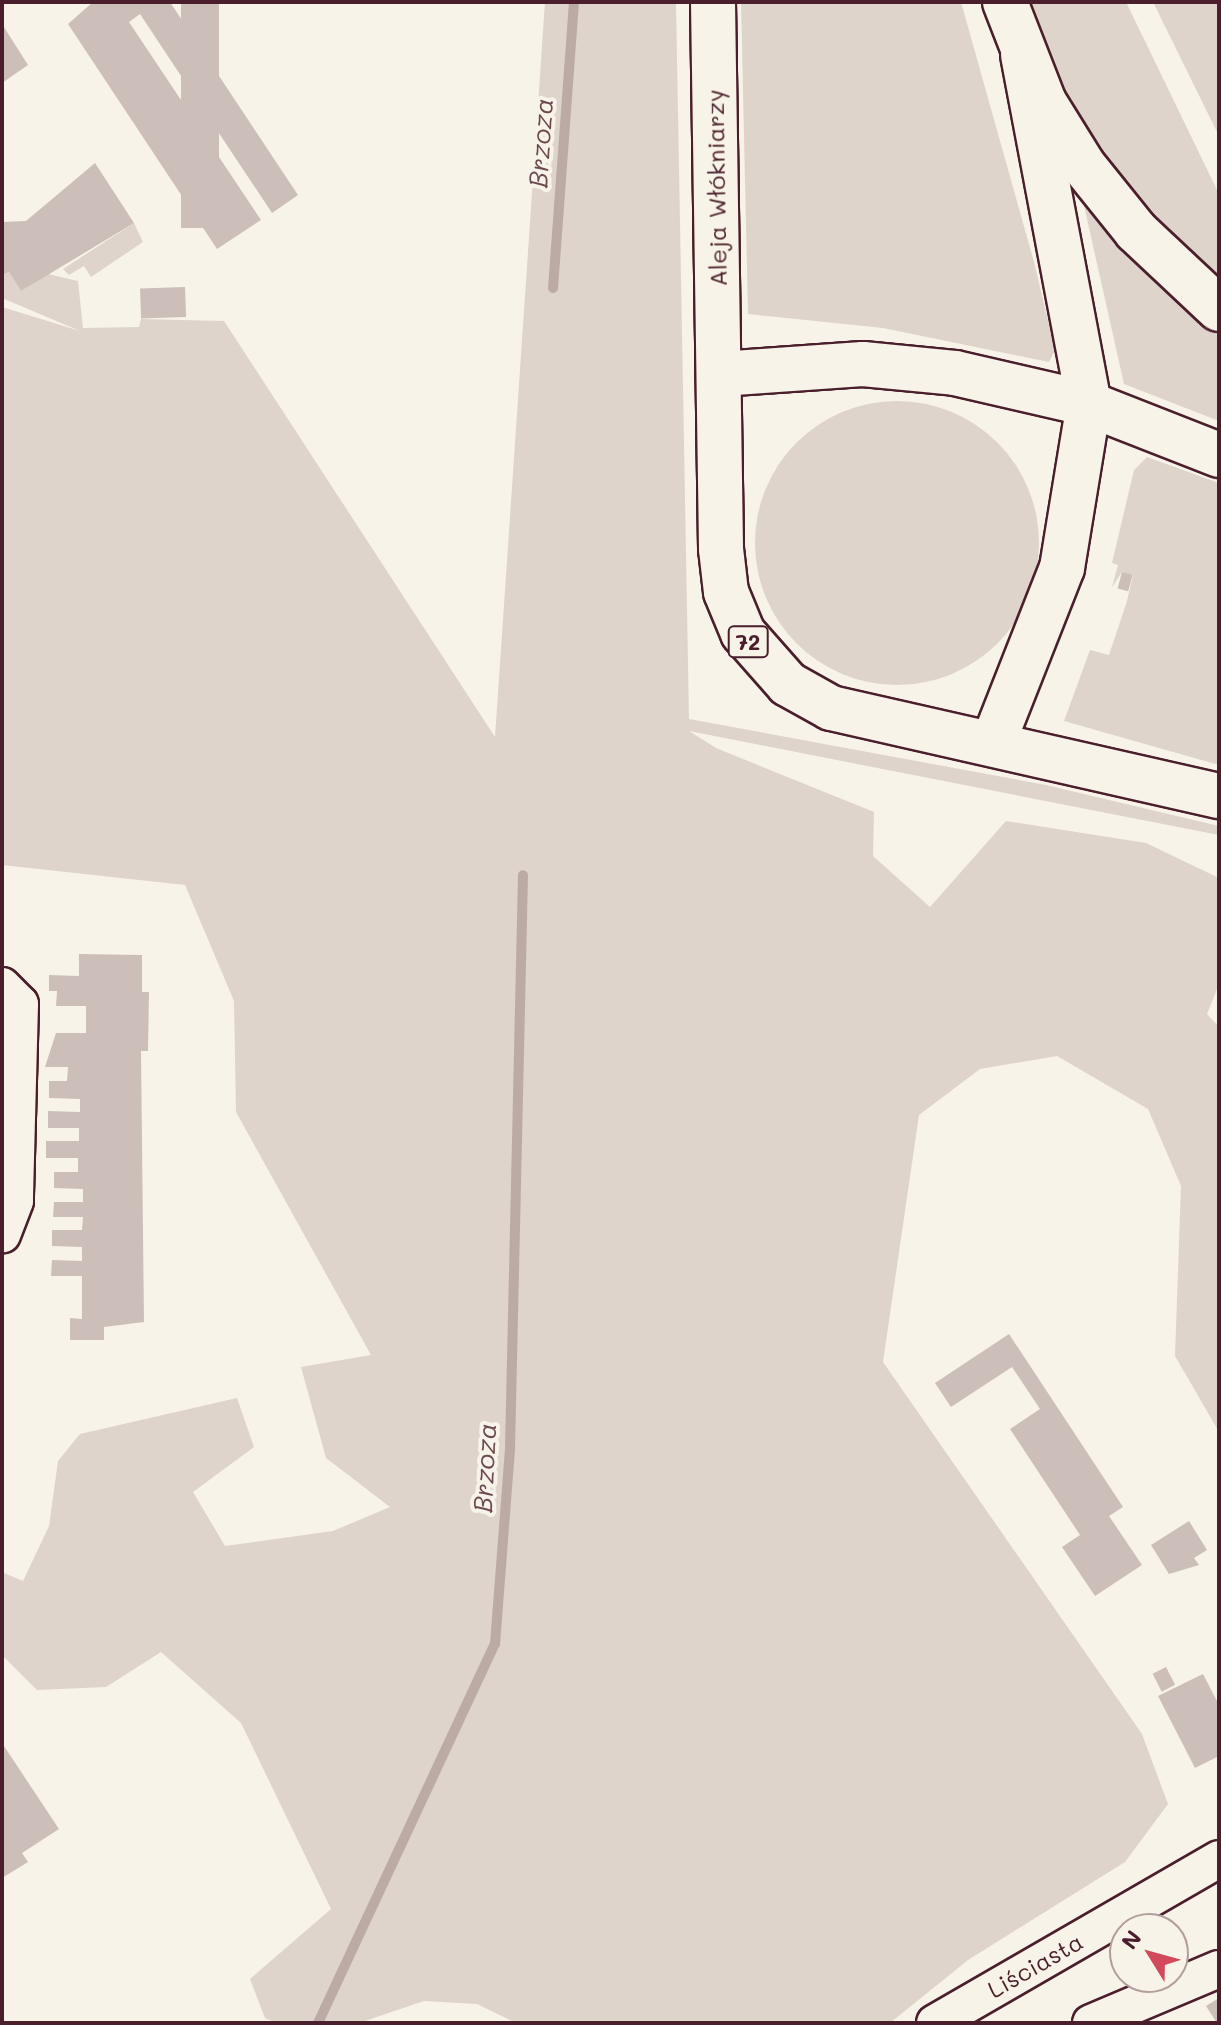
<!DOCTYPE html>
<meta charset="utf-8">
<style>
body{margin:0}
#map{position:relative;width:1221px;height:2025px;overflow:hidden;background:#f7f3e8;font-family:Mali,sans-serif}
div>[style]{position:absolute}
.green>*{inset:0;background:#ded4cc}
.round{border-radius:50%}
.stream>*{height:10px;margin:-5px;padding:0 5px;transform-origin:5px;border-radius:5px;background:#bcaaa7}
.building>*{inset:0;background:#ccbfb9;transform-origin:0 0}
.roads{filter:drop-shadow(2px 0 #4a1f2b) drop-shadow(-2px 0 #4a1f2b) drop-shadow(0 2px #4a1f2b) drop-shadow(0 -2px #4a1f2b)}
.minor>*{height:36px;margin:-18px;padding:0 18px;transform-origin:18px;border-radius:18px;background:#f7f3e8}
.primary>*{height:44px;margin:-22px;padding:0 22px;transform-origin:22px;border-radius:22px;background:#f7f3e8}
span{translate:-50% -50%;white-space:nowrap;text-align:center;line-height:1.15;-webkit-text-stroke:8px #f7f3e8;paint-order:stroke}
.shield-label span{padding:2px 6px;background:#f7f3e8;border:2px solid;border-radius:6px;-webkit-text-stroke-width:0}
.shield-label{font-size:22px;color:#4a1f2b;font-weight:700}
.street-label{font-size:24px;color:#4a1f2b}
.water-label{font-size:26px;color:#6c4950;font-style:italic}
.frame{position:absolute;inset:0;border:4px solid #4a1f2b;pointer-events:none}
.north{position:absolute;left:1109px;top:1913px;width:80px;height:80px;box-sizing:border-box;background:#f7f3e8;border:2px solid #b29e9c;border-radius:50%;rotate:307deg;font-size:22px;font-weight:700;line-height:32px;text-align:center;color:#4a1f2b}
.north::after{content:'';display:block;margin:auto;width:28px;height:36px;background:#d1495b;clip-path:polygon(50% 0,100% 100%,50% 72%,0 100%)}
</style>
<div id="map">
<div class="green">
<i style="clip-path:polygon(545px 2px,676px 2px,689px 719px,1046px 785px,1219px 826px,1219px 835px,689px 731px,716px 748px,874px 812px,873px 856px,930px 907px,1006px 821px,1146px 843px,1219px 878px,1219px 984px,1207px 1014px,1219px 1027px,1219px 1432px,1175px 1356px,1181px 1186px,1148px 1109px,1057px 1056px,980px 1069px,919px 1115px,883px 1362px,1142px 1734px,1168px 1804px,1125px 1862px,968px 1960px,890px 2023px,516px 2023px,477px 2004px,424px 2001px,359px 2023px,277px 2023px,265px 2018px,250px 1979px,331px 1909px,241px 1723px,161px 1652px,106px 1687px,37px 1690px,2px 1655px,2px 1572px,23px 1581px,49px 1526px,58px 1461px,80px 1434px,237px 1398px,254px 1447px,193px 1492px,225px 1546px,333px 1531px,390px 1507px,326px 1458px,301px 1367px,371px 1355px,236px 1112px,234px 1001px,185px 885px,2px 865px,2px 307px,80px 331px,2px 298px,2px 275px,9px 272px,21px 291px,48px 274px,78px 281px,83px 328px,139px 327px,141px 319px,224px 321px,495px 737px)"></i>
<i style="clip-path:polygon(741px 2px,961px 2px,1034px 262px,1055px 350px,1049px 362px,883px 328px,748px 314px)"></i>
<i style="clip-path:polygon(1028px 2px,1126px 2px,1219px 194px,1219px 282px,1142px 205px,1088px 135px,1056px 78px)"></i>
<i style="clip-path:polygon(1153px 2px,1219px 2px,1219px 136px)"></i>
<i style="clip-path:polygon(1083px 201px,1219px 337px,1219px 421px,1124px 384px)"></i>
<i style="clip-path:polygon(134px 223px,143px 242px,91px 277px,84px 266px,69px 275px,63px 269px)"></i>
<i class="round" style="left:755px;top:401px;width:284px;height:284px"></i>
<i style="clip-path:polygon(1147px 457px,1219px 483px,1219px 765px,1064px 721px,1090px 650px,1109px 655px,1127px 601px,1133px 575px,1122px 572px,1112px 587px,1118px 565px,1112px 563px,1134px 470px)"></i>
</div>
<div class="stream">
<i style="left:553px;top:288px;width:287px;rotate:-85.8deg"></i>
<i style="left:318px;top:2023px;width:418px;rotate:-65deg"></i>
<i style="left:495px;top:1644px;width:197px;rotate:-85.6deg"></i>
<i style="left:510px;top:1448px;width:573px;rotate:-88.7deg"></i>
</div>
<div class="building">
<i style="clip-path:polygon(93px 2px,170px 2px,298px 195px,272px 213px,140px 14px,129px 22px,261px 220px,217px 249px,68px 24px)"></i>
<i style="left:181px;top:2px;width:38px;height:226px"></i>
<i style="clip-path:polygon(2px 24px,28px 65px,2px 83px)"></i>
<i style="clip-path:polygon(95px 163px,134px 223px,21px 291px,9px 272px,2px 275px,2px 222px,26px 221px)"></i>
<i style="left:185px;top:287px;width:30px;height:45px;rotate:88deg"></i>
<i style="left:1122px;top:572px;width:11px;height:17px;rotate:15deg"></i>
<i style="clip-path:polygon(79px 954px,142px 955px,142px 992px,149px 992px,148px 1051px,141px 1051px,144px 1322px,104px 1327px,104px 1340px,70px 1340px,70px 1318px,82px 1319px,82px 1276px,51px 1276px,52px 1260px,82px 1261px,82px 1247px,52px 1246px,52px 1230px,82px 1230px,83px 1217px,53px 1217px,54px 1202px,83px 1202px,83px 1189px,54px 1188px,54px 1172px,78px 1172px,78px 1158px,46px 1158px,46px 1141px,79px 1141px,79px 1128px,48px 1128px,48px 1111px,80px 1112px,80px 1099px,49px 1098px,49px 1081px,67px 1081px,68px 1067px,45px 1067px,56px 1033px,86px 1033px,86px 1006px,56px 1006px,57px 991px,49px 991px,49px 975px,79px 976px)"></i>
<i style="clip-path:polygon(1009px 1334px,1123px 1507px,1109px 1516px,1142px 1565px,1095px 1596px,1062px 1547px,1080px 1535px,1010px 1429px,1040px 1409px,1012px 1367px,951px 1407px,935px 1383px)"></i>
<i style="clip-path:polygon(1189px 1521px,1207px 1550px,1194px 1558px,1199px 1565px,1169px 1574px,1151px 1545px)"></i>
<i style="left:1166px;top:1667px;width:20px;height:15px;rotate:63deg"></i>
<i style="clip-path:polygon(1203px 1674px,1219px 1705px,1219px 1756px,1195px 1768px,1158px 1696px)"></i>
<i style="clip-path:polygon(2px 1743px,59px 1829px,22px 1853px,28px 1862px,2px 1878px)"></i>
<i style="clip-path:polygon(1219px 1998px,1219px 2023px,1217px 2023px,1206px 2006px)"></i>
</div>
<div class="roads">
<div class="minor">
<i style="left:2px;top:986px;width:25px;rotate:45deg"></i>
<i style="left:20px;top:1004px;width:197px;rotate:91.5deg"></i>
<i style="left:15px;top:1201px;width:36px;rotate:111deg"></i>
<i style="left:935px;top:2023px;width:328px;rotate:-30deg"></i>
<i style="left:1091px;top:2023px;width:139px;rotate:-22.9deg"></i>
</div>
<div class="primary">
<i style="left:713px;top:2px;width:547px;rotate:89.16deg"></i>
<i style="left:721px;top:549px;width:43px;rotate:83.4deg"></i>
<i style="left:726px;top:592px;width:44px;rotate:67.5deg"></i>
<i style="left:743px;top:633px;width:68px;rotate:48.6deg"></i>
<i style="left:788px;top:684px;width:49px;rotate:29.2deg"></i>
<i style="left:831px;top:708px;width:398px;rotate:12.8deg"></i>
<i style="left:1005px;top:2px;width:107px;rotate:68.7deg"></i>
<i style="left:1044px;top:102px;width:74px;rotate:58.2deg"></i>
<i style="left:1083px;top:165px;width:85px;rotate:51.2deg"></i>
<i style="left:1136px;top:231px;width:114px;rotate:43.2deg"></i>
<i style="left:720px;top:374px;width:143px;rotate:-4deg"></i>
<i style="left:863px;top:364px;width:92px;rotate:5.6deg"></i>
<i style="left:955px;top:373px;width:138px;rotate:13deg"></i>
<i style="left:1089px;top:404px;width:140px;rotate:21.4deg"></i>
<i style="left:993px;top:743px;width:188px;rotate:-68.5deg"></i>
<i style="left:1062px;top:568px;width:166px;rotate:-80.7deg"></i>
<i style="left:1089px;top:404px;width:355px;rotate:-100.7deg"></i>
</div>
</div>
<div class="shield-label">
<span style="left:748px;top:642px">72</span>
</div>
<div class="street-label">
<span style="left:716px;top:188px;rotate:-91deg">Aleja Włókniarzy</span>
<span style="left:1035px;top:1965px;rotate:-30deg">Liściasta</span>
</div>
<div class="water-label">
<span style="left:541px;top:143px;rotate:-86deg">Brzoza</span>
<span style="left:485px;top:1468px;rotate:-87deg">Brzoza</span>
</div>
<div class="frame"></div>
<div class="north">N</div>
</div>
